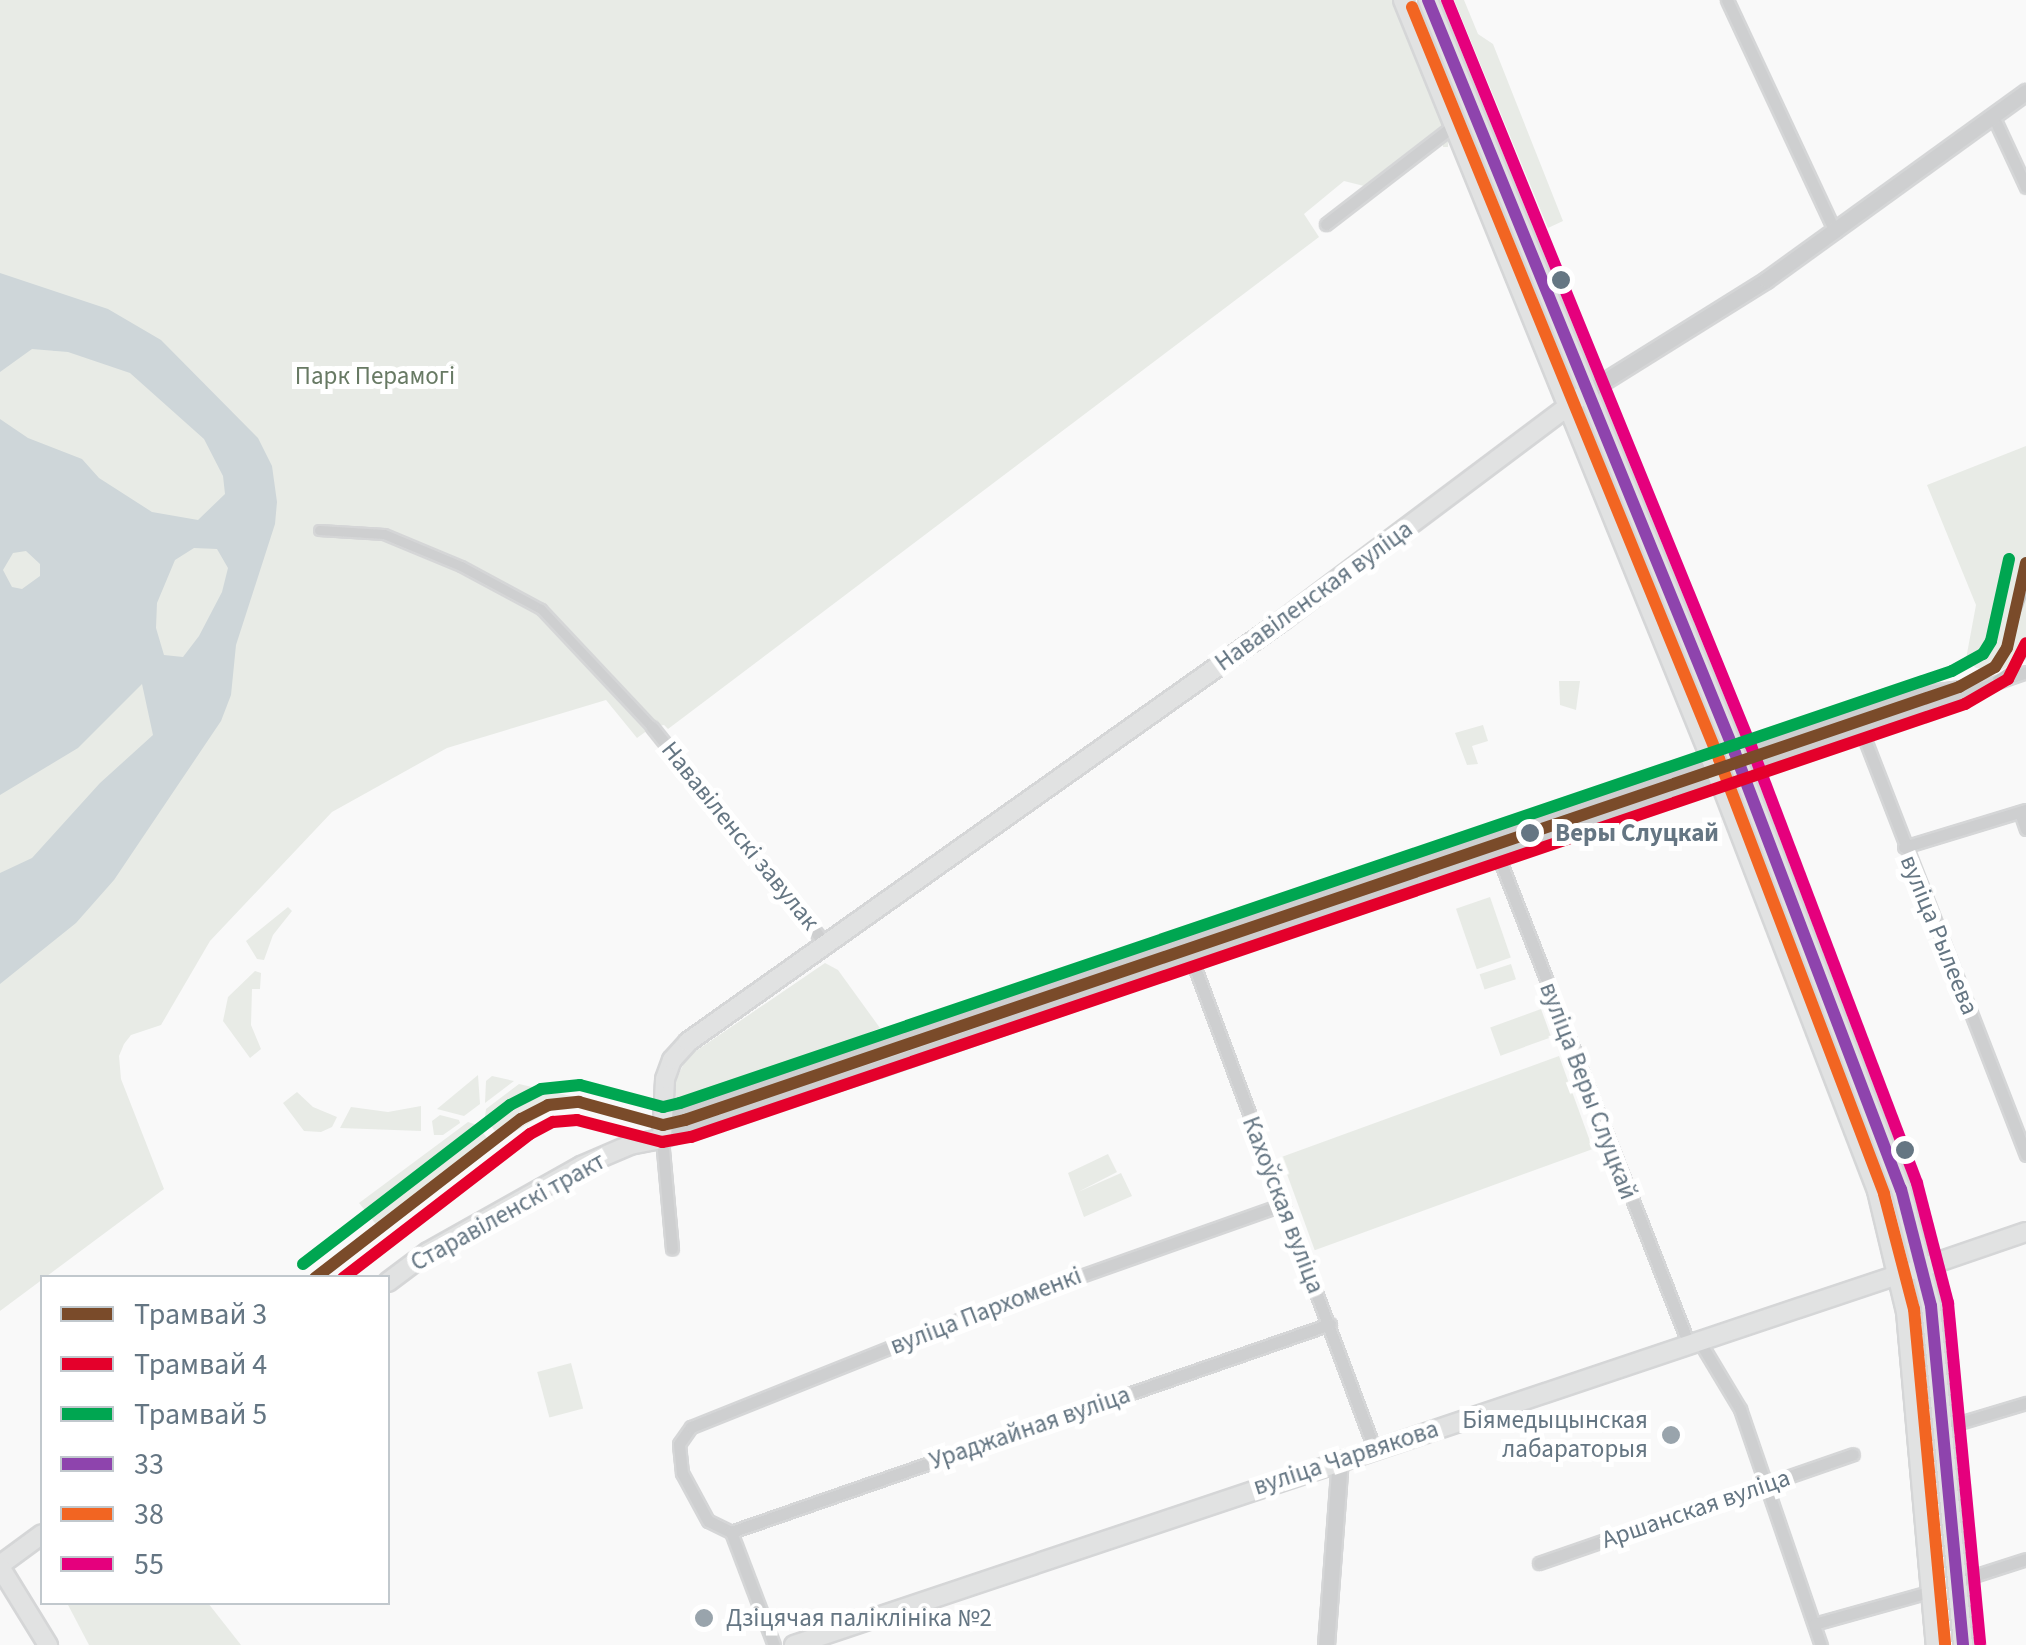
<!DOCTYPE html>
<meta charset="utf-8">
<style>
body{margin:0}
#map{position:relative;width:2026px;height:1645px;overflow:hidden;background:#f9f9f9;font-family:"Source Sans 3",sans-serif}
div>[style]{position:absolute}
.green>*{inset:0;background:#e8ebe6;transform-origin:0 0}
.water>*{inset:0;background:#ced6d9}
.roads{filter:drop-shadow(2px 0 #d5d6d7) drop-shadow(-2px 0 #d5d6d7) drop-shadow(0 2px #d5d6d7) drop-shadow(0 -2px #d5d6d7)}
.pedestrian>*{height:9px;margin:-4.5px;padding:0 4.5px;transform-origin:4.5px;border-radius:4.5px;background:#cecfd0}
.minor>*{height:11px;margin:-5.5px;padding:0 5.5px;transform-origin:5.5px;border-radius:5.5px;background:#cecfd0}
.tertiary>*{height:15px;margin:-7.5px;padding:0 7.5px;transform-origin:7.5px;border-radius:7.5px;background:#cecfd0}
.secondary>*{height:18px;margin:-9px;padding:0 9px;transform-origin:9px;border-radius:9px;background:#e1e2e2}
.primary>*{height:18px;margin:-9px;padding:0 9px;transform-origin:9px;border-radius:9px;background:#e1e2e2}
.tram>*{height:2.5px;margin:-1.25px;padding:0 1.25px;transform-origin:1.25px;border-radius:1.25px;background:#c3c5c6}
.bus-1>*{height:12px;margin:-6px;padding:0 6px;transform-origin:6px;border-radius:6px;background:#8e44ad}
.bus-2>*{height:12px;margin:-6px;padding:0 6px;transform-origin:6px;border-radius:6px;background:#f26522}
.bus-3>*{height:12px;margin:-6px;padding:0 6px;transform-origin:6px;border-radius:6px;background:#e5007d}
.tram-1>*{height:12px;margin:-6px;padding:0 6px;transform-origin:6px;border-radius:6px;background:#7a4b2a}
.tram-2>*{height:12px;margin:-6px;padding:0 6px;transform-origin:6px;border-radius:6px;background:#e4002b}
.tram-3>*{height:12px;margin:-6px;padding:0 6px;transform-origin:6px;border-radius:6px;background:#00a651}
.dots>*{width:28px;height:28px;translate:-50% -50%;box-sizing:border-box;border:5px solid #fff;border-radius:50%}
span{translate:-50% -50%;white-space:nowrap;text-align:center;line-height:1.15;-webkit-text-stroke:10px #fff;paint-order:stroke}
.park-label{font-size:25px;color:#687a64}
.street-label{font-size:25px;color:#657683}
.stop-label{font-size:25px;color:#657683;font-weight:700}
.left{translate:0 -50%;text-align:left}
.poi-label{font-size:25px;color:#657683}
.right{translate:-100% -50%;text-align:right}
.legend{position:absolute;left:40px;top:1275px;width:350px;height:330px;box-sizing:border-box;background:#fff;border:2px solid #c1c8cd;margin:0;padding:12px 18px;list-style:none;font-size:30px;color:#657683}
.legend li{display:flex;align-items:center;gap:20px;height:50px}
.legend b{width:50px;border:2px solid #c1c8cd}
</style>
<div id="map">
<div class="green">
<i style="clip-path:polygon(0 0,1393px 0,1445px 132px,1372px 188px,1344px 181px,1304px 214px,1319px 237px,668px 729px,664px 725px,652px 727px,637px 738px,606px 700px,447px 748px,332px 812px,210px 941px,161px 1025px,131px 1035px,124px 1044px,119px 1056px,121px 1079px,164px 1189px,0 1311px)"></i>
<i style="left:1443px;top:0;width:5px;height:147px"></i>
<i style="clip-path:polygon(1454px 0,1464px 0,1478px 34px,1493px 44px,1563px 221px,1548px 228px)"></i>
<i style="clip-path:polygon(1506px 146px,1554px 262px,1550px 264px,1503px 148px)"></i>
<i style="clip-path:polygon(2026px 446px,2026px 660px,1998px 671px,1976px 668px,1966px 659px,1976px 605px,1927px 485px)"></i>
<i style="clip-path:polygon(1559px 681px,1580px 681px,1576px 710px,1560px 705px)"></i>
<i style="clip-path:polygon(1483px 725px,1488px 741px,1472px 746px,1478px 764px,1467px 765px,1455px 733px)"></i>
<i style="left:1490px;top:897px;width:64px;height:36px;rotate:71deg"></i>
<i style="clip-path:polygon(288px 907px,292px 911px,273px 935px,264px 960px,257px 959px,246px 941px)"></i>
<i style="clip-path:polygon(825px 963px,838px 970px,880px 1028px,691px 1104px,675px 1106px,675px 1082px,687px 1057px)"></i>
<i style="left:1511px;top:964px;width:16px;height:33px;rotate:72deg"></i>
<i style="clip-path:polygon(255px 971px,261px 973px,260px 989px,252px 989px,251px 1025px,261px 1049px,250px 1058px,223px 1021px,228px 997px)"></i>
<i style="left:1541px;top:1009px;width:30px;height:54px;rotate:70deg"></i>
<i style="left:1559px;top:1056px;width:99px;height:296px;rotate:70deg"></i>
<i style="clip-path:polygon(478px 1075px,480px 1104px,464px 1116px,437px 1109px)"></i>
<i style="clip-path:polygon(492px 1076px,514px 1081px,485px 1103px,486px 1081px)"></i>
<i style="clip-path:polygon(519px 1084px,619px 1107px,624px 1111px,622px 1115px,588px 1106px,556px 1107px,501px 1140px,485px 1117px,486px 1109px)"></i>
<i style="clip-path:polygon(297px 1092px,313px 1107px,337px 1117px,332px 1127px,321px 1132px,304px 1131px,283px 1103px)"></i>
<i style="clip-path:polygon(421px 1106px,421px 1131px,340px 1128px,351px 1107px,388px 1112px)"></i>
<i style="clip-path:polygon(440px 1115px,459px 1120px,460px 1123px,443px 1135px,434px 1135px,432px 1121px)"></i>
<i style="clip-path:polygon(468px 1122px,477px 1125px,491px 1143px,379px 1228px,359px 1203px)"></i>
<i style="clip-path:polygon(1108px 1154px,1117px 1172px,1078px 1192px,1121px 1173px,1132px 1196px,1084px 1217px,1068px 1173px)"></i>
<i style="left:571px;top:1363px;width:47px;height:35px;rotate:75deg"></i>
<i style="clip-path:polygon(67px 1603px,208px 1603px,241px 1645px,89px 1645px)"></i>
</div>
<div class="water">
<i style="clip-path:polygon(evenodd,0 273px,108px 309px,161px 340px,258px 438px,272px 466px,277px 502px,275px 524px,236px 645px,231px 695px,221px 721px,114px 880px,76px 923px,0 984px,0 873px,32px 858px,100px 783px,153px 735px,142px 684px,78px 748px,0 795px,0 419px,28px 438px,82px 459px,99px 478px,152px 512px,198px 520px,225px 494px,223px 476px,204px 439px,130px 373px,68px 352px,32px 349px,0 372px,0 273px,194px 548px,217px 549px,228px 568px,222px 592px,199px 636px,183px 657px,164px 655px,156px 628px,157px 603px,175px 560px,194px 548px,0 273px,26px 551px,40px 564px,40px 576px,22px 589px,12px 587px,3px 570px,13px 553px,26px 551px)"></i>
</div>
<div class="roads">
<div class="pedestrian">
<i style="left:319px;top:530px;width:65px;rotate:3.5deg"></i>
<i style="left:384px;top:534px;width:83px;rotate:22.6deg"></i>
<i style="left:461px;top:566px;width:91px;rotate:28.3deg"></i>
<i style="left:541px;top:609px;width:162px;rotate:46.8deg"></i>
</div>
<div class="minor">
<i style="left:1727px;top:0;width:256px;rotate:65deg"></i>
<i style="left:1993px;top:116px;width:78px;rotate:65.1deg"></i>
<i style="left:1326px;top:224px;width:160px;rotate:-37.7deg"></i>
<i style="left:1855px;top:714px;width:473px;rotate:68.8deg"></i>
<i style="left:652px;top:727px;width:280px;rotate:51.4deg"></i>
<i style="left:1735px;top:753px;width:197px;rotate:-18.1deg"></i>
<i style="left:1922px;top:692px;width:53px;rotate:-7.5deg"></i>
<i style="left:1742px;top:771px;width:301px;rotate:-19.2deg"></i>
<i style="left:2020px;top:812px;width:18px;rotate:71deg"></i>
<i style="left:1904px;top:847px;width:127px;rotate:-16.9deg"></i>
<i style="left:1495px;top:848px;width:530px;rotate:68.66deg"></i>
<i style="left:1186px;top:944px;width:538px;rotate:69.54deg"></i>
<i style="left:662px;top:1139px;width:110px;rotate:84.8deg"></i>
<i style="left:1698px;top:1339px;width:82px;rotate:59deg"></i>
<i style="left:1740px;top:1409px;width:250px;rotate:71.1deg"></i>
<i style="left:1946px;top:1427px;width:84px;rotate:-16.7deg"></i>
<i style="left:731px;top:1532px;width:25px;rotate:-154deg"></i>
<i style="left:708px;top:1521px;width:55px;rotate:-118.4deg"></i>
<i style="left:682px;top:1473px;width:29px;rotate:-96deg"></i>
<i style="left:679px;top:1444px;width:21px;rotate:-55deg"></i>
<i style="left:691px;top:1427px;width:310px;rotate:-21.8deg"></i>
<i style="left:979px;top:1312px;width:324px;rotate:-19.5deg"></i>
<i style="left:731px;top:1532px;width:634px;rotate:-19.15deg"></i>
<i style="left:731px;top:1532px;width:121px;rotate:69.2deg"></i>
<i style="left:1539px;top:1563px;width:332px;rotate:-19.1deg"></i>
<i style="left:1958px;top:1581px;width:71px;rotate:-17.9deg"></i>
<i style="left:1814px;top:1624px;width:123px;rotate:-15.6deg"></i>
</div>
<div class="tertiary">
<i style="left:1587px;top:392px;width:211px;rotate:-32deg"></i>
<i style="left:1766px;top:280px;width:321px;rotate:-35.9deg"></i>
<i style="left:664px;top:1119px;width:798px;rotate:-18.57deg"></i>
<i style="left:1420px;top:865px;width:334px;rotate:-19.6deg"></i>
<i style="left:662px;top:1139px;width:227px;rotate:-18deg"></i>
<i style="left:878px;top:1069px;width:914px;rotate:-19.03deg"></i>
<i style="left:1326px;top:1645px;width:187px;rotate:-85.7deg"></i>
</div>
<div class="secondary">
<i style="left:388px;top:1282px;width:50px;rotate:-36.9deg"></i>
<i style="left:428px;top:1252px;width:176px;rotate:-29.3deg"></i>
<i style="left:581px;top:1166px;width:53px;rotate:-23.2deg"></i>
<i style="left:630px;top:1145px;width:33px;rotate:-11deg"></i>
<i style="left:662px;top:1139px;width:60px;rotate:-87.1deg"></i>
<i style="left:665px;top:1079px;width:20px;rotate:-70deg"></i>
<i style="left:672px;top:1060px;width:24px;rotate:-48deg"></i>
<i style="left:688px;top:1042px;width:728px;rotate:-35.33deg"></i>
<i style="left:1282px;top:621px;width:381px;rotate:-36.9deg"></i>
<i style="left:0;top:1565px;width:52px;rotate:-36.4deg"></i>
<i style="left:0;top:1567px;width:92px;rotate:58.4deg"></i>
<i style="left:794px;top:1645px;width:1167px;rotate:-18.54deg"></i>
</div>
<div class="primary">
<i style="left:1403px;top:0;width:841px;rotate:67.92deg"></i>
<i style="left:1719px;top:779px;width:441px;rotate:69deg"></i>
<i style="left:1877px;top:1191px;width:124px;rotate:76.5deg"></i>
<i style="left:1906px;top:1312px;width:334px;rotate:84.9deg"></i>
<i style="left:1428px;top:0;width:813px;rotate:67.82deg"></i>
<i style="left:1735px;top:753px;width:467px;rotate:69.2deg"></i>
<i style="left:1901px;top:1189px;width:121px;rotate:75.6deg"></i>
<i style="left:1931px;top:1306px;width:341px;rotate:84.6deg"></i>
<i style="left:1915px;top:1270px;width:117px;rotate:-18.9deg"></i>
</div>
</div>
<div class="tram">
<i style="left:2010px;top:637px;width:47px;rotate:-70deg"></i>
<i style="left:1994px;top:678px;width:39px;rotate:-35deg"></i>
</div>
<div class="bus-1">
<i style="left:1428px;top:0;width:813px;rotate:67.82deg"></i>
<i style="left:1735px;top:753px;width:467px;rotate:69.2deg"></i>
<i style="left:1901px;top:1189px;width:121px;rotate:75.6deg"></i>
<i style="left:1931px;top:1306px;width:341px;rotate:84.6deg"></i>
</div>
<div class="bus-2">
<i style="left:1412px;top:7px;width:812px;rotate:67.79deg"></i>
<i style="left:1719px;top:759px;width:465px;rotate:69.2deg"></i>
<i style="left:1884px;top:1194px;width:119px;rotate:75.4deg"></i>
<i style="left:1914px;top:1309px;width:337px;rotate:84.7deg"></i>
</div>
<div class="bus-3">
<i style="left:1447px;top:0;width:806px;rotate:67.83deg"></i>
<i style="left:1751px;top:746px;width:467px;rotate:69.2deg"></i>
<i style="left:1917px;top:1183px;width:124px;rotate:75.5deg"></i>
<i style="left:1948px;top:1303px;width:342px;rotate:84.6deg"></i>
</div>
<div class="tram-1">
<i style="left:315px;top:1278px;width:260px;rotate:-37.7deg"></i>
<i style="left:521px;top:1119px;width:30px;rotate:-27deg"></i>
<i style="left:548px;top:1105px;width:31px;rotate:-6deg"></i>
<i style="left:579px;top:1102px;width:87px;rotate:15.3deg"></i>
<i style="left:663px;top:1125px;width:23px;rotate:-13deg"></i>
<i style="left:685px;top:1120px;width:1346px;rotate:-18.77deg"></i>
<i style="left:1959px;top:687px;width:41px;rotate:-29.1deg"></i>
<i style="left:1995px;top:667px;width:22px;rotate:-58deg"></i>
<i style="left:2007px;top:648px;width:87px;rotate:-77.4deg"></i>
</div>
<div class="tram-2">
<i style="left:343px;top:1278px;width:236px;rotate:-37.6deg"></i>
<i style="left:530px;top:1134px;width:26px;rotate:-28deg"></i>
<i style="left:553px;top:1122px;width:24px;rotate:-5deg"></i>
<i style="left:577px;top:1120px;width:88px;rotate:14.5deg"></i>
<i style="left:662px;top:1142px;width:29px;rotate:-10deg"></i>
<i style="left:691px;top:1137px;width:1346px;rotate:-18.77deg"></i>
<i style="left:1965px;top:704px;width:50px;rotate:-30.2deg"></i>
<i style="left:2008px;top:679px;width:40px;rotate:-63.4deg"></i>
</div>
<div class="tram-3">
<i style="left:303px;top:1264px;width:261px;rotate:-37.5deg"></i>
<i style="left:510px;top:1105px;width:35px;rotate:-27deg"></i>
<i style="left:541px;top:1089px;width:39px;rotate:-6deg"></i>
<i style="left:580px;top:1085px;width:86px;rotate:14.8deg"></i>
<i style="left:663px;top:1107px;width:17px;rotate:-13deg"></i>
<i style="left:680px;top:1103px;width:1343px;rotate:-18.76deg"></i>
<i style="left:1952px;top:671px;width:35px;rotate:-29deg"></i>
<i style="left:1983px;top:654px;width:15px;rotate:-58deg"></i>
<i style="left:1991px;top:641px;width:84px;rotate:-77.6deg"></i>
</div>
<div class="dots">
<i style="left:1561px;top:280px;background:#657683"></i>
<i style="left:1530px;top:833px;background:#657683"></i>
<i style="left:1905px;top:1150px;background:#657683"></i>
<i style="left:1671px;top:1435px;background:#99a4ac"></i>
<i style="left:704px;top:1618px;background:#99a4ac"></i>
</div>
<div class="park-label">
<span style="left:375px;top:376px">Парк Перамогі</span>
</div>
<div class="street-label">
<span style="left:1314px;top:596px;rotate:-36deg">Нававіленская вуліца</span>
<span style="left:740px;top:836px;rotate:51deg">Нававіленскі завулак</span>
<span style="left:1939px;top:935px;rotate:68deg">вуліца Рылеева</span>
<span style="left:1588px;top:1091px;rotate:69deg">вуліца Веры Слуцкай</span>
<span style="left:1283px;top:1205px;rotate:69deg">Кахоўская вуліца</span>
<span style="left:508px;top:1212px;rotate:-29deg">Старавіленскі тракт</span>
<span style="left:986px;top:1311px;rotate:-21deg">вуліца Пархоменкі</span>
<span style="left:1030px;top:1428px;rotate:-19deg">Ураджайная вуліца</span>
<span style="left:1346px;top:1458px;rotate:-18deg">вуліца Чарвякова</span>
<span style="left:1696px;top:1509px;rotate:-19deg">Аршанская вуліца</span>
</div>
<div class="stop-label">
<span class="left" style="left:1555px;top:833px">Веры Слуцкай</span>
</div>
<div class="poi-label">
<span class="right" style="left:1648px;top:1435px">Біямедыцынская<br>лабараторыя</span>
<span class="left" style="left:726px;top:1618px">Дзіцячая паліклініка №2</span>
</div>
<ul class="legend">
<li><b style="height:12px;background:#7a4b2a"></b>Трамвай 3</li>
<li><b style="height:12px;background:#e4002b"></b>Трамвай 4</li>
<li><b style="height:12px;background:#00a651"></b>Трамвай 5</li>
<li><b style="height:12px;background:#8e44ad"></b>33</li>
<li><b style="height:12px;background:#f26522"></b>38</li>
<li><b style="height:12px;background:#e5007d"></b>55</li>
</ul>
</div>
